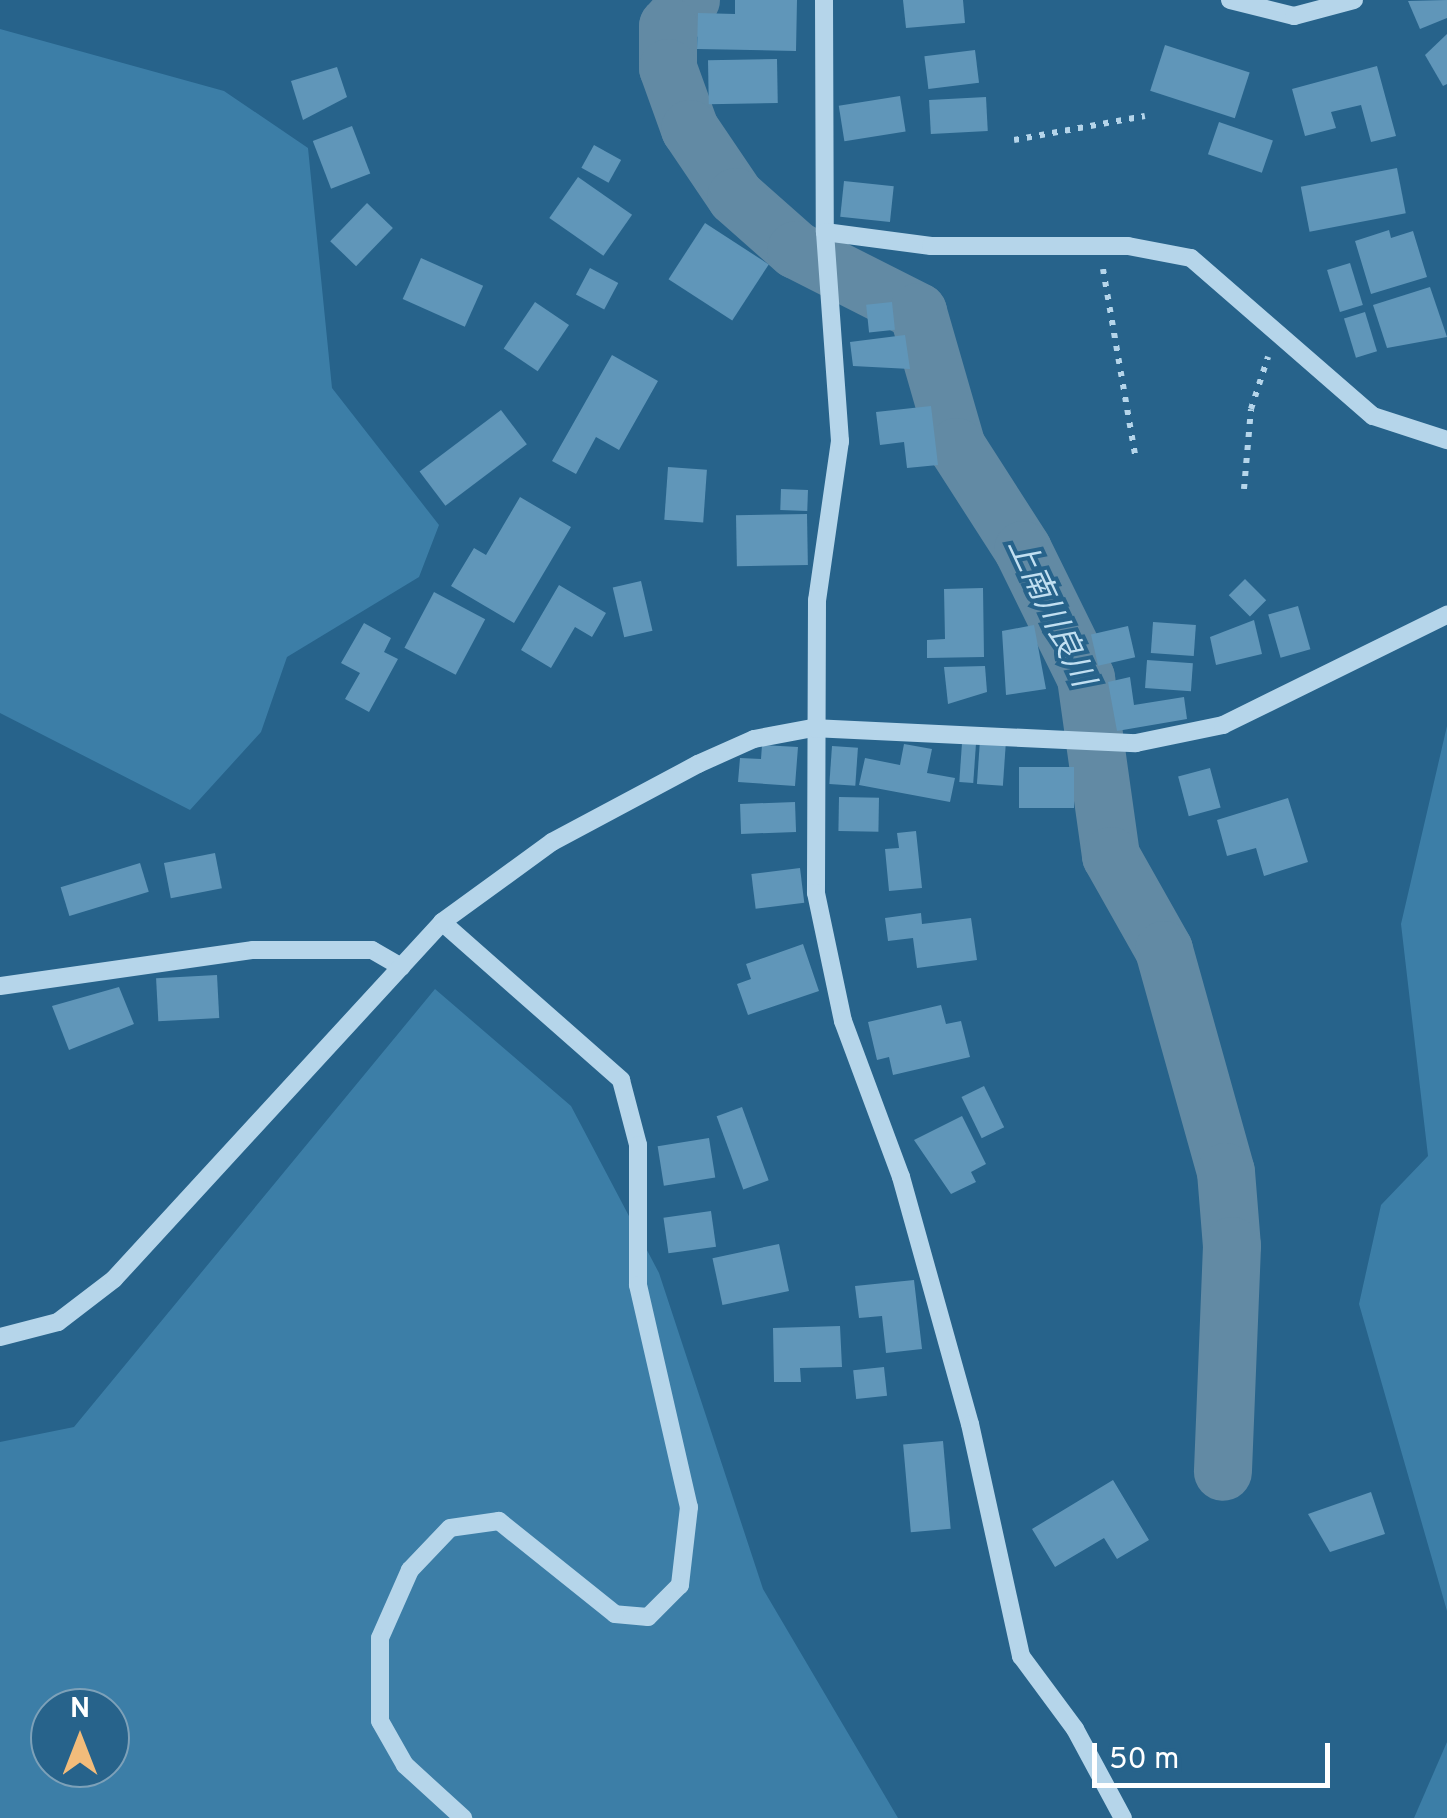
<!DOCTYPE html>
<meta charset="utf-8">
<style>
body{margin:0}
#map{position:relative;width:1447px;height:1818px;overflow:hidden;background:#27638b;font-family:Overpass,"Noto Sans JP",sans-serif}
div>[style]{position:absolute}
.green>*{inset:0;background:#3c7ea7}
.river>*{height:58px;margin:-29px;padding:0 29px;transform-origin:29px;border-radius:29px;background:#628aa4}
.building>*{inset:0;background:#6096b9;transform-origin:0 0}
.path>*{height:6px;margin-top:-3px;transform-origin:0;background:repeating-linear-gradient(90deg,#b5d5ea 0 5px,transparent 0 13px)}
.minor>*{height:18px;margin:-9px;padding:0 9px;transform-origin:9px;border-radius:9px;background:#b5d5ea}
span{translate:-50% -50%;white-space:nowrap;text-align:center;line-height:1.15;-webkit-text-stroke:8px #27638b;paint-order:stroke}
.water-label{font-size:32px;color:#c1dff1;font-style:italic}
.north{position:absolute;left:30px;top:1688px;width:100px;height:100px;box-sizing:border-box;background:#27638b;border:2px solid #7da1b9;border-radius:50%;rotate:0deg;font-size:28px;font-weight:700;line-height:40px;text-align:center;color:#fff}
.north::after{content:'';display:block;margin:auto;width:35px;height:45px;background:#f2bc7b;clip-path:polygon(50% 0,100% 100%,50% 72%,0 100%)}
.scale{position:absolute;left:1092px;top:1743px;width:238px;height:45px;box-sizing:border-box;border:5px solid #fff;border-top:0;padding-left:12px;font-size:30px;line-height:35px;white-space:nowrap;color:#fff;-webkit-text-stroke:8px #27638b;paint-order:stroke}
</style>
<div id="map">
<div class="green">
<i style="clip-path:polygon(0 29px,224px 91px,308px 148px,332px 388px,439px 525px,419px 577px,287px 657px,261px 732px,190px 810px,0 713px)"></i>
<i style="clip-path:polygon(1447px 726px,1447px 1611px,1359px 1304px,1381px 1205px,1428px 1156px,1401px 924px)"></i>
<i style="clip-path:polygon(evenodd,435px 989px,571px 1106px,659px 1273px,763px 1589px,898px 1818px,0 1818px,0 1442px,74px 1427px,435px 989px,50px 1708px,110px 1708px,110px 1768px,50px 1768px,50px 1708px)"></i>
<i style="clip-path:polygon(1447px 1742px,1447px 1818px,1414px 1818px)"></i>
</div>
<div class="river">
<i style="left:691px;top:0;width:35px;rotate:131deg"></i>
<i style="left:668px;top:26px;width:42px;rotate:90deg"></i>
<i style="left:668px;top:68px;width:65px;rotate:70.2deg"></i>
<i style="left:690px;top:129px;width:82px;rotate:55.9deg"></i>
<i style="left:736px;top:197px;width:80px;rotate:41.5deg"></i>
<i style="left:796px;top:250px;width:137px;rotate:26.9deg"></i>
<i style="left:918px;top:312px;width:141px;rotate:73.9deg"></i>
<i style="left:957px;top:447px;width:122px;rotate:57.3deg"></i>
<i style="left:1023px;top:550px;width:143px;rotate:63.8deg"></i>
<i style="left:1086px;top:678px;width:180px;rotate:82deg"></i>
<i style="left:1111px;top:856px;width:108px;rotate:60.6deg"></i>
<i style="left:1164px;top:950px;width:230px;rotate:74.4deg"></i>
<i style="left:1226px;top:1172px;width:74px;rotate:85.4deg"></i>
<i style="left:1232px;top:1246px;width:226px;rotate:92.3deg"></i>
</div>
<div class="building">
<i style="clip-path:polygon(735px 0,797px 0,796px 51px,697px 49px,698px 13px,735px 14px)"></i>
<i style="clip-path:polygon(903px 0,963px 0,965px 23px,906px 28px)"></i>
<i style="clip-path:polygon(1447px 0,1447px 18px,1420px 29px,1408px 1px)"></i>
<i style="clip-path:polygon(1447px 34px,1447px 84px,1443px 86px,1425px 55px)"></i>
<i style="left:1165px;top:45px;width:89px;height:48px;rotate:18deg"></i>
<i style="left:975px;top:50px;width:33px;height:51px;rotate:83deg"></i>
<i style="left:777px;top:59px;width:44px;height:69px;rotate:89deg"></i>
<i style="clip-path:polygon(1377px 66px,1396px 136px,1371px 142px,1361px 105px,1331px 112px,1336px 128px,1305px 136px,1292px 89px)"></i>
<i style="clip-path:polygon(337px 67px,347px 97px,303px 120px,291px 81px)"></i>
<i style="left:900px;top:96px;width:36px;height:62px;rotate:81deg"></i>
<i style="left:986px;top:97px;width:34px;height:57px;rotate:87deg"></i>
<i style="left:1219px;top:122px;width:57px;height:34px;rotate:19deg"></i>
<i style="left:352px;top:126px;width:51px;height:42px;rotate:69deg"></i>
<i style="left:594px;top:145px;width:31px;height:26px;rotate:29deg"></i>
<i style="left:1397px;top:168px;width:46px;height:98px;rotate:79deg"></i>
<i style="left:578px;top:177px;width:66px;height:50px;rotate:35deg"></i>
<i style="left:844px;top:181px;width:50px;height:36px;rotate:6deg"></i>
<i style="left:367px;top:203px;width:36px;height:53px;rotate:44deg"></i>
<i style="left:705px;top:223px;width:76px;height:67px;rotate:33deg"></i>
<i style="clip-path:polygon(1389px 230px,1391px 238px,1413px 231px,1427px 277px,1371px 294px,1355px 241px)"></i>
<i style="left:421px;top:258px;width:68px;height:45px;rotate:24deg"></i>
<i style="left:1350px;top:263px;width:44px;height:24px;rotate:73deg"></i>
<i style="left:590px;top:268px;width:32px;height:30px;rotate:28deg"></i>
<i style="clip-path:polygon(1430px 287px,1447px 337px,1387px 348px,1373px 305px)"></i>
<i style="left:535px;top:302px;width:41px;height:56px;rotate:34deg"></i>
<i style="left:892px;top:302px;width:28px;height:26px;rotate:84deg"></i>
<i style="left:1365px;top:312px;width:41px;height:22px;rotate:73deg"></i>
<i style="clip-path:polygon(905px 335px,910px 369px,853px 366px,850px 342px)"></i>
<i style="clip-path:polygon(612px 355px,658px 381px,619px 450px,596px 437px,576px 474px,552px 461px)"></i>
<i style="clip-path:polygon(931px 406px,938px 465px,907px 468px,904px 442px,880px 445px,876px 412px)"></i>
<i style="left:501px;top:410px;width:43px;height:102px;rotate:53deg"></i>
<i style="left:668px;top:467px;width:39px;height:53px;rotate:4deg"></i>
<i style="left:781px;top:489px;width:27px;height:21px;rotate:2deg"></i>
<i style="clip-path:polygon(520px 497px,571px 527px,514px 623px,451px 586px,474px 548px,486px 555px)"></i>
<i style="left:807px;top:514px;width:51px;height:71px;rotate:89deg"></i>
<i style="left:1245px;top:579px;width:30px;height:23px;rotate:45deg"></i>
<i style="left:641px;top:581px;width:51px;height:29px;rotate:77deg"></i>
<i style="clip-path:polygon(559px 585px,606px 613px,592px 637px,575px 627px,551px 668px,521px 650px)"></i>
<i style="clip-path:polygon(983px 588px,984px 657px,927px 658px,927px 640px,945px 639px,944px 589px)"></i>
<i style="left:434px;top:592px;width:58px;height:63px;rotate:28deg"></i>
<i style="left:1298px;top:606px;width:45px;height:31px;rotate:74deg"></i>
<i style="clip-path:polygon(1254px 620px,1262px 654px,1216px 665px,1210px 637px)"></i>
<i style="left:1153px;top:622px;width:43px;height:31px;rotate:4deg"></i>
<i style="clip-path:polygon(364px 623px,391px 638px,384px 652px,398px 659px,369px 712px,345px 699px,360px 673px,341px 663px)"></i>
<i style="clip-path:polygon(1034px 625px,1046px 689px,1006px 695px,1002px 631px)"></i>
<i style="left:1128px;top:626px;width:32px;height:38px;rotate:77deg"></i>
<i style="left:1147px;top:660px;width:46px;height:28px;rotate:4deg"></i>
<i style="clip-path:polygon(985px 666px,987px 692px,948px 704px,944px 667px)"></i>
<i style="clip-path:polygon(1130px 677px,1134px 705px,1184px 697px,1187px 719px,1117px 731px,1108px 682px)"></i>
<i style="left:980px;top:740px;width:26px;height:44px;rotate:4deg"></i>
<i style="left:962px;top:743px;width:14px;height:39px;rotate:4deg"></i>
<i style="clip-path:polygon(904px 744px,932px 749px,927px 773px,955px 778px,950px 802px,859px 785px,865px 758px,900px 765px)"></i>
<i style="clip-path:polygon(762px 745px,798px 747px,795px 786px,738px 782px,740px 758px,761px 759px)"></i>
<i style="left:832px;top:746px;width:26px;height:38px;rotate:4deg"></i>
<i style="left:1019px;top:767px;width:55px;height:41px"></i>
<i style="left:1210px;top:768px;width:41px;height:33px;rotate:75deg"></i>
<i style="left:839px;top:797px;width:40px;height:34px;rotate:1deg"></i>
<i style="clip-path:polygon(1288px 798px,1308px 862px,1264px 876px,1256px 848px,1227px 856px,1217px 820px)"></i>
<i style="left:795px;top:802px;width:30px;height:55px;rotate:88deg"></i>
<i style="clip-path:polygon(916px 831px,922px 888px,889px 891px,885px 849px,899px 848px,897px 833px)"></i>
<i style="left:215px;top:853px;width:36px;height:52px;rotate:79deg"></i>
<i style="left:140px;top:863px;width:30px;height:83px;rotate:73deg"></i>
<i style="left:800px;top:868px;width:35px;height:49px;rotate:83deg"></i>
<i style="clip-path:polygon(921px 913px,922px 924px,971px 918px,977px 960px,917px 968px,913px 938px,888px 941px,885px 918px)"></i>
<i style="clip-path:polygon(803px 944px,819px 991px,748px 1015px,737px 984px,751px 979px,746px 964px)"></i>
<i style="left:217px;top:975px;width:43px;height:61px;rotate:87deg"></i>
<i style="clip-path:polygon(119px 987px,134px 1024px,69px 1050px,52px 1006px)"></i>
<i style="clip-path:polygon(941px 1005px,946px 1024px,961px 1021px,970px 1057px,893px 1075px,889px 1057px,877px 1060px,868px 1022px)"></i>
<i style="left:984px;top:1086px;width:46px;height:25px;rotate:64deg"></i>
<i style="left:742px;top:1107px;width:78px;height:27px;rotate:70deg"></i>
<i style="clip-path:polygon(962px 1116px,986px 1164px,971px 1172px,976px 1182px,951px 1194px,914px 1140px)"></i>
<i style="left:709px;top:1138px;width:40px;height:52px;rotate:81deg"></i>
<i style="left:711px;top:1211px;width:36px;height:48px;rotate:82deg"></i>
<i style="left:779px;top:1244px;width:48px;height:68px;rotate:78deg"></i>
<i style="clip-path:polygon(914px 1280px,922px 1349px,886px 1353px,882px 1316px,859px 1318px,855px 1286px)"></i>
<i style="clip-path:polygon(840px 1326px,842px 1367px,800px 1368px,801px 1382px,774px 1382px,773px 1328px)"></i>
<i style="left:884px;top:1367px;width:29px;height:31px;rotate:84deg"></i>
<i style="left:943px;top:1441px;width:88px;height:40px;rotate:85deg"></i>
<i style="clip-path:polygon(1113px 1480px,1149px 1540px,1117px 1559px,1104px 1538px,1055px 1567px,1032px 1529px)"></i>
<i style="clip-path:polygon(1371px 1492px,1385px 1534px,1330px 1552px,1308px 1514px)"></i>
</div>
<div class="path">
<i style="left:1014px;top:140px;width:133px;rotate:-10.4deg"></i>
<i style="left:1103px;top:269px;width:194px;rotate:80.2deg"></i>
<i style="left:1244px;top:489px;width:80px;rotate:-85deg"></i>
<i style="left:1251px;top:409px;width:55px;rotate:-71.9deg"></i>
</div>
<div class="minor">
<i style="left:824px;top:0;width:232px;rotate:89.8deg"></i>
<i style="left:825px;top:232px;width:210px;rotate:85.9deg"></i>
<i style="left:840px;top:441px;width:161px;rotate:98.2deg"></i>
<i style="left:817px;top:600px;width:293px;rotate:90.2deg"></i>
<i style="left:816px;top:893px;width:131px;rotate:78.1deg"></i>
<i style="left:843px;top:1021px;width:166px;rotate:69.6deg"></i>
<i style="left:901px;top:1177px;width:256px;rotate:74.4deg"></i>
<i style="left:970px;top:1424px;width:238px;rotate:77.6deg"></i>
<i style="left:1021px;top:1656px;width:91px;rotate:53.5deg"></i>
<i style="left:1075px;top:1729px;width:101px;rotate:61.7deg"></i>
<i style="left:1230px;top:0;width:66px;rotate:14deg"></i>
<i style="left:1294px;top:16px;width:62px;rotate:-14.9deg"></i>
<i style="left:825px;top:232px;width:107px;rotate:7.5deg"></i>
<i style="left:931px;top:246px;width:197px"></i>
<i style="left:1128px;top:246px;width:64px;rotate:10.8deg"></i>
<i style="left:1191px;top:258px;width:241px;rotate:41deg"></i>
<i style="left:1373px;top:416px;width:78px;rotate:18deg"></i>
<i style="left:442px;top:922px;width:239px;rotate:41.4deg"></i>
<i style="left:621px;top:1080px;width:67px;rotate:75.3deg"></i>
<i style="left:638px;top:1145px;width:140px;rotate:90deg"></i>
<i style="left:638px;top:1285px;width:228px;rotate:77.1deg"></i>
<i style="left:689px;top:1507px;width:79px;rotate:96.6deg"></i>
<i style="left:680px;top:1585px;width:45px;rotate:135deg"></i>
<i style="left:648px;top:1617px;width:33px;rotate:-175deg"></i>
<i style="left:615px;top:1614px;width:149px;rotate:-141.3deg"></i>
<i style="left:499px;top:1521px;width:49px;rotate:171.9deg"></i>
<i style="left:450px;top:1528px;width:58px;rotate:133.6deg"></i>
<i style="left:410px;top:1570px;width:74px;rotate:113.8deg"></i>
<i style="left:380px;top:1638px;width:83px;rotate:90deg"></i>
<i style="left:380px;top:1721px;width:51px;rotate:60.4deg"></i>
<i style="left:405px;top:1765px;width:79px;rotate:42.4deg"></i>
<i style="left:0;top:986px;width:256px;rotate:-8.1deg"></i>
<i style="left:253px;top:950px;width:119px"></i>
<i style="left:372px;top:950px;width:34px;rotate:30deg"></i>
<i style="left:0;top:1337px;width:60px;rotate:-14.5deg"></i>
<i style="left:58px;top:1322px;width:71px;rotate:-37.5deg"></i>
<i style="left:114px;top:1279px;width:485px;rotate:-47.4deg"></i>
<i style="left:442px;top:922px;width:136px;rotate:-36deg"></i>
<i style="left:552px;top:842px;width:166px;rotate:-28.1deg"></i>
<i style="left:698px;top:764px;width:61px;rotate:-24.1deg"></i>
<i style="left:754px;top:739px;width:59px;rotate:-10.7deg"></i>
<i style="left:812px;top:728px;width:324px;rotate:2.7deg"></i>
<i style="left:1136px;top:743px;width:89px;rotate:-11.7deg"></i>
<i style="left:1223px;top:725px;width:250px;rotate:-26.2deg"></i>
</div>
<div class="water-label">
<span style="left:1049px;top:613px;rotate:65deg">上南川良川</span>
</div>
<div class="north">N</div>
<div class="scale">50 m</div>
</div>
